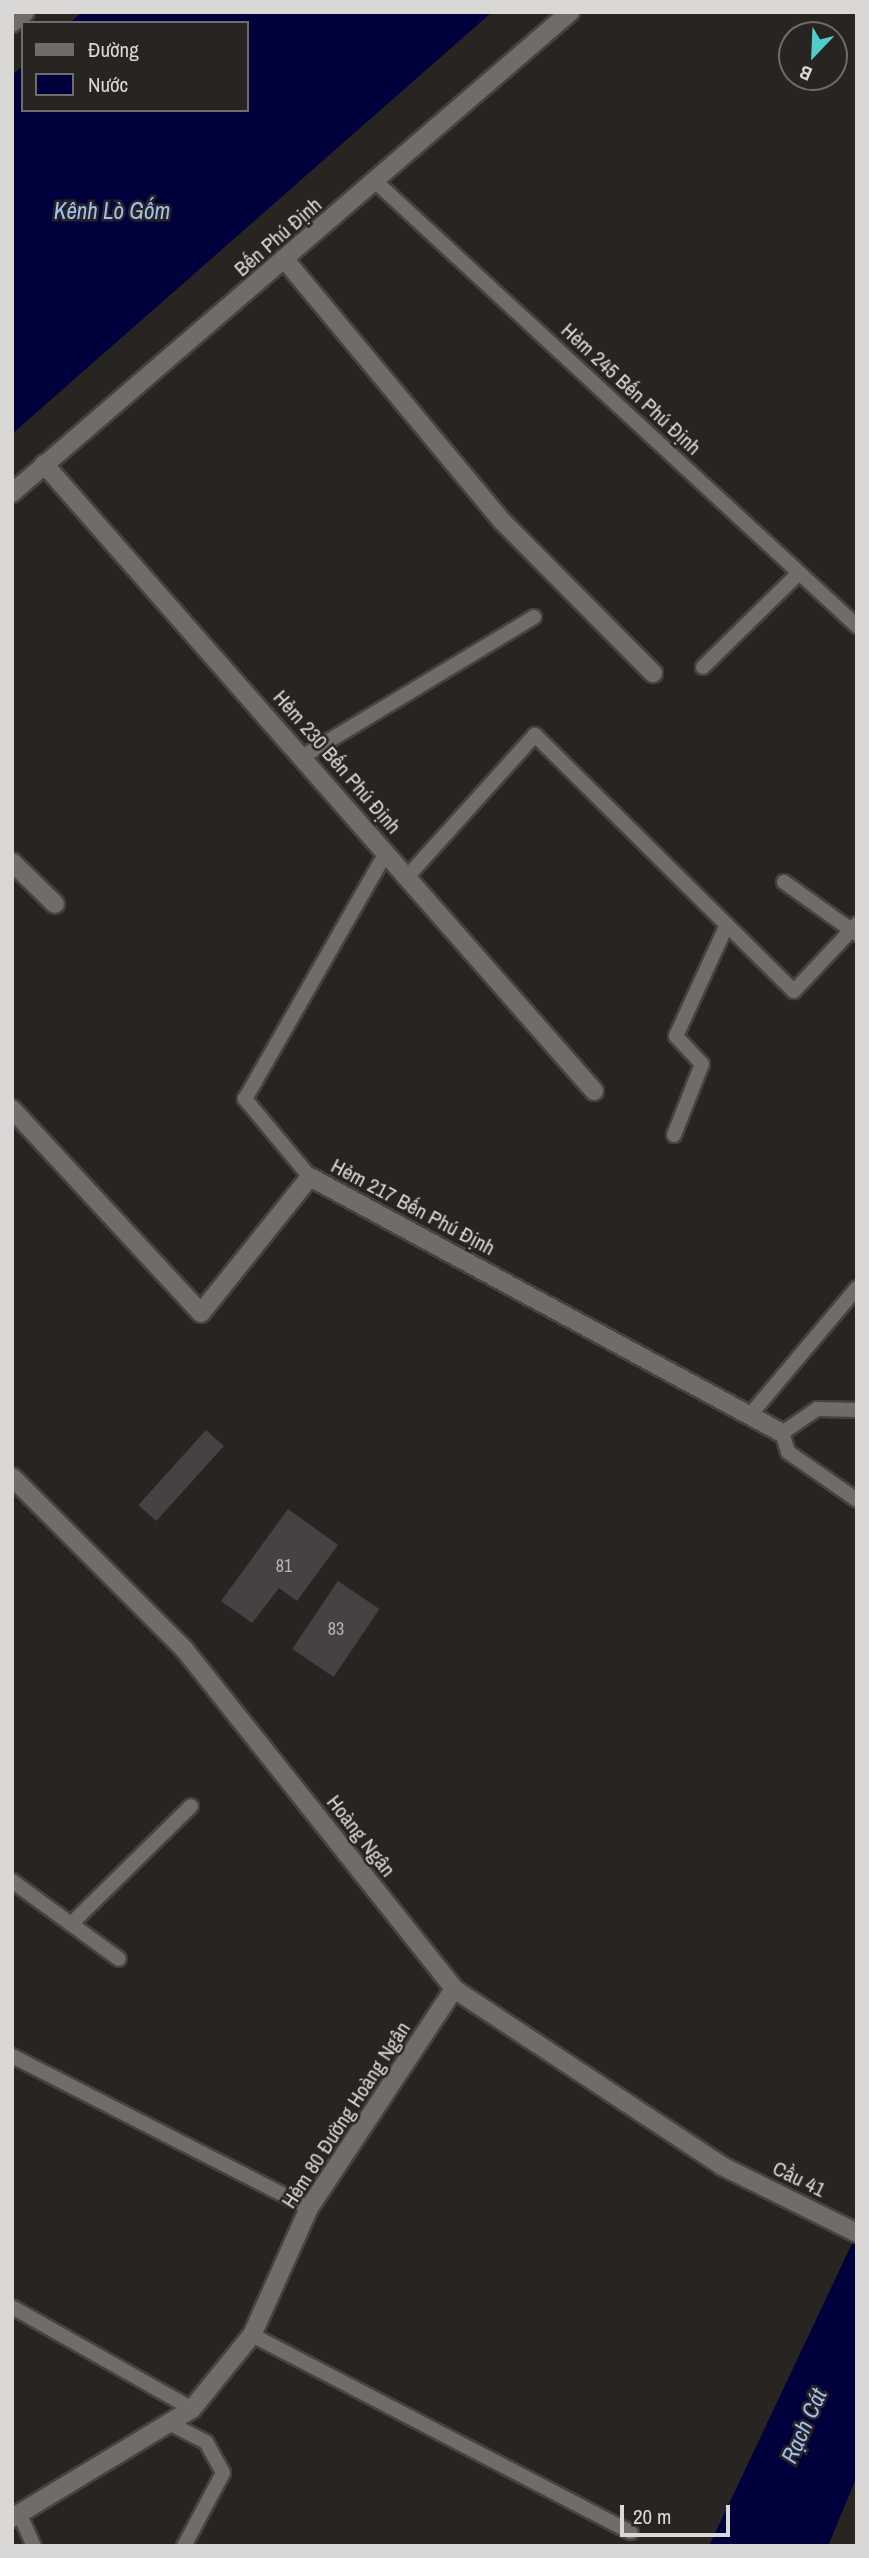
<!DOCTYPE html>
<meta charset="utf-8">
<style>
body{margin:0}
#map{position:relative;width:869px;height:2558px;overflow:hidden;background:#272422;font-family:"Archivo Narrow",sans-serif}
div>[style]{position:absolute}
.water>*{inset:0;background:#00013c}
.building>*{inset:0;background:#464243;transform-origin:0 0}
.roads{filter:drop-shadow(2px 0 #454240) drop-shadow(-2px 0 #454240) drop-shadow(0 2px #454240) drop-shadow(0 -2px #454240)}
.service>*{height:14px;margin:-7px;padding:0 7px;transform-origin:7px;border-radius:7px;background:#6f6c69}
.minor>*{height:18px;margin:-9px;padding:0 9px;transform-origin:9px;border-radius:9px;background:#6f6c69}
.tertiary>*{height:18px;margin:-9px;padding:0 9px;transform-origin:9px;border-radius:9px;background:#6f6c69}
span{translate:-50% -50%;white-space:nowrap;text-align:center;line-height:1.15;-webkit-text-stroke:5px #272422;paint-order:stroke}
.number-label{font-size:18px;color:#b5b2b2}
.number-label span{-webkit-text-stroke-width:0}
.street-label{font-size:21px;color:#dad8d7}
.water-label{font-size:23px;color:#9fc0f7;font-style:italic}
.frame{position:absolute;inset:0;border:14px solid #dad8d7;pointer-events:none}
.legend{position:absolute;left:21px;top:21px;width:228px;height:91px;box-sizing:border-box;background:#272422;border:2px solid #6f6c6a;margin:0;padding:9px 12px;list-style:none;font-size:21px;color:#dad8d7}
.legend li{display:flex;align-items:center;gap:14px;height:35px}
.legend b{width:35px;border:2px solid #6f6c6a}
.north{position:absolute;left:778px;top:21px;width:70px;height:70px;box-sizing:border-box;background:#272422;border:2px solid #6f6c6a;border-radius:50%;rotate:203deg;font-size:19px;font-weight:700;line-height:28px;text-align:center;color:#dad8d7}
.north::after{content:'';display:block;margin:auto;width:24px;height:32px;background:#52cdce;clip-path:polygon(50% 0,100% 100%,50% 72%,0 100%)}
.scale{position:absolute;left:620px;top:2505px;width:110px;height:32px;box-sizing:border-box;border:4px solid #dad8d7;border-top:0;padding-left:9px;font-size:21px;line-height:24px;white-space:nowrap;color:#dad8d7;-webkit-text-stroke:5px #272422;paint-order:stroke}
</style>
<div id="map">
<div class="water">
<i style="clip-path:polygon(82px 12px,492px 12px,12px 434px,12px 75px,23px 66px,23px 110px,247px 110px,247px 23px,70px 23px)"></i>
<i style="clip-path:polygon(857px 2233px,857px 2476px,828px 2546px,709px 2546px)"></i>
</div>
<div class="building">
<i style="left:206px;top:1430px;width:24px;height:101px;rotate:42deg"></i>
<i style="clip-path:polygon(288px 1509px,338px 1545px,297px 1601px,279px 1588px,252px 1623px,221px 1601px)"></i>
<i style="left:338px;top:1581px;width:50px;height:82px;rotate:34deg"></i>
</div>
<div class="roads">
<div class="service">
<i style="left:376px;top:182px;width:655px;rotate:42.71deg"></i>
<i style="left:703px;top:667px;width:134px;rotate:-44.4deg"></i>
<i style="left:302px;top:757px;width:271px;rotate:-31.1deg"></i>
<i style="left:407px;top:877px;width:191px;rotate:-48deg"></i>
<i style="left:535px;top:735px;width:364px;rotate:44.7deg"></i>
<i style="left:794px;top:991px;width:92px;rotate:-46.8deg"></i>
<i style="left:784px;top:882px;width:90px;rotate:35.5deg"></i>
<i style="left:674px;top:1135px;width:76px;rotate:-68.5deg"></i>
<i style="left:702px;top:1064px;width:38px;rotate:-133deg"></i>
<i style="left:676px;top:1036px;width:120px;rotate:-65.4deg"></i>
<i style="left:310px;top:1177px;width:102px;rotate:-129.8deg"></i>
<i style="left:245px;top:1099px;width:284px;rotate:-60.2deg"></i>
<i style="left:857px;top:1410px;width:40px;rotate:-178.6deg"></i>
<i style="left:817px;top:1409px;width:42px;rotate:145.6deg"></i>
<i style="left:782px;top:1433px;width:20px;rotate:72deg"></i>
<i style="left:788px;top:1452px;width:84px;rotate:34.8deg"></i>
<i style="left:750px;top:1415px;width:166px;rotate:-49.9deg"></i>
<i style="left:12px;top:1881px;width:73px;rotate:36.1deg"></i>
<i style="left:71px;top:1924px;width:168px;rotate:-44.5deg"></i>
<i style="left:71px;top:1924px;width:59px;rotate:36.1deg"></i>
<i style="left:12px;top:2056px;width:334px;rotate:27.1deg"></i>
<i style="left:12px;top:2307px;width:207px;rotate:29.5deg"></i>
<i style="left:252px;top:2335px;width:427px;rotate:27.5deg"></i>
<i style="left:169px;top:2423px;width:42px;rotate:27.2deg"></i>
<i style="left:206px;top:2442px;width:35px;rotate:61deg"></i>
<i style="left:223px;top:2473px;width:83px;rotate:118.1deg"></i>
<i style="left:20px;top:2515px;width:34px;rotate:66deg"></i>
</div>
<div class="minor">
<i style="left:286px;top:261px;width:339px;rotate:50.3deg"></i>
<i style="left:503px;top:522px;width:213px;rotate:45.2deg"></i>
<i style="left:44px;top:464px;width:834px;rotate:48.74deg"></i>
<i style="left:12px;top:862px;width:60px;rotate:44.3deg"></i>
<i style="left:12px;top:1109px;width:278px;rotate:47.2deg"></i>
<i style="left:201px;top:1313px;width:174px;rotate:-51.3deg"></i>
<i style="left:310px;top:1177px;width:537px;rotate:28.47deg"></i>
<i style="left:12px;top:2518px;width:210px;rotate:-31.2deg"></i>
<i style="left:192px;top:2409px;width:95px;rotate:-51deg"></i>
<i style="left:252px;top:2335px;width:139px;rotate:-65.8deg"></i>
<i style="left:309px;top:2208px;width:263px;rotate:-56.5deg"></i>
</div>
<div class="tertiary">
<i style="left:12px;top:23px;width:17px;rotate:-40deg"></i>
<i style="left:12px;top:493px;width:737px;rotate:-40.76deg"></i>
<i style="left:12px;top:1477px;width:243px;rotate:45deg"></i>
<i style="left:184px;top:1649px;width:434px;rotate:51.5deg"></i>
<i style="left:454px;top:1989px;width:321px;rotate:33.4deg"></i>
<i style="left:722px;top:2166px;width:151px;rotate:26.4deg"></i>
</div>
</div>
<div class="number-label">
<span style="left:284px;top:1566px">81</span>
<span style="left:336px;top:1629px">83</span>
</div>
<div class="street-label">
<span style="left:278px;top:237px;rotate:-41deg">Bến Phú Định</span>
<span style="left:631px;top:389px;rotate:43deg">Hẻm 245 Bến Phú Định</span>
<span style="left:337px;top:762px;rotate:49deg">Hẻm 230 Bến Phú Định</span>
<span style="left:413px;top:1207px;rotate:28deg">Hẻm 217 Bến Phú Định</span>
<span style="left:361px;top:1836px;rotate:52deg">Hoàng Ngân</span>
<span style="left:346px;top:2115px;rotate:-57deg">Hẻm 80 Đường Hoàng Ngân</span>
<span style="left:799px;top:2179px;rotate:26deg">Cầu 41</span>
</div>
<div class="water-label">
<span style="left:112px;top:211px">Kênh Lò Gốm</span>
<span style="left:804px;top:2426px;rotate:-66deg">Rạch Cát</span>
</div>
<div class="frame"></div>
<ul class="legend">
<li><b style="height:9px;background:#6f6c69"></b>Đường</li>
<li><b style="height:19px;background:#00013c"></b>Nước</li>
</ul>
<div class="north">B</div>
<div class="scale">20 m</div>
</div>
